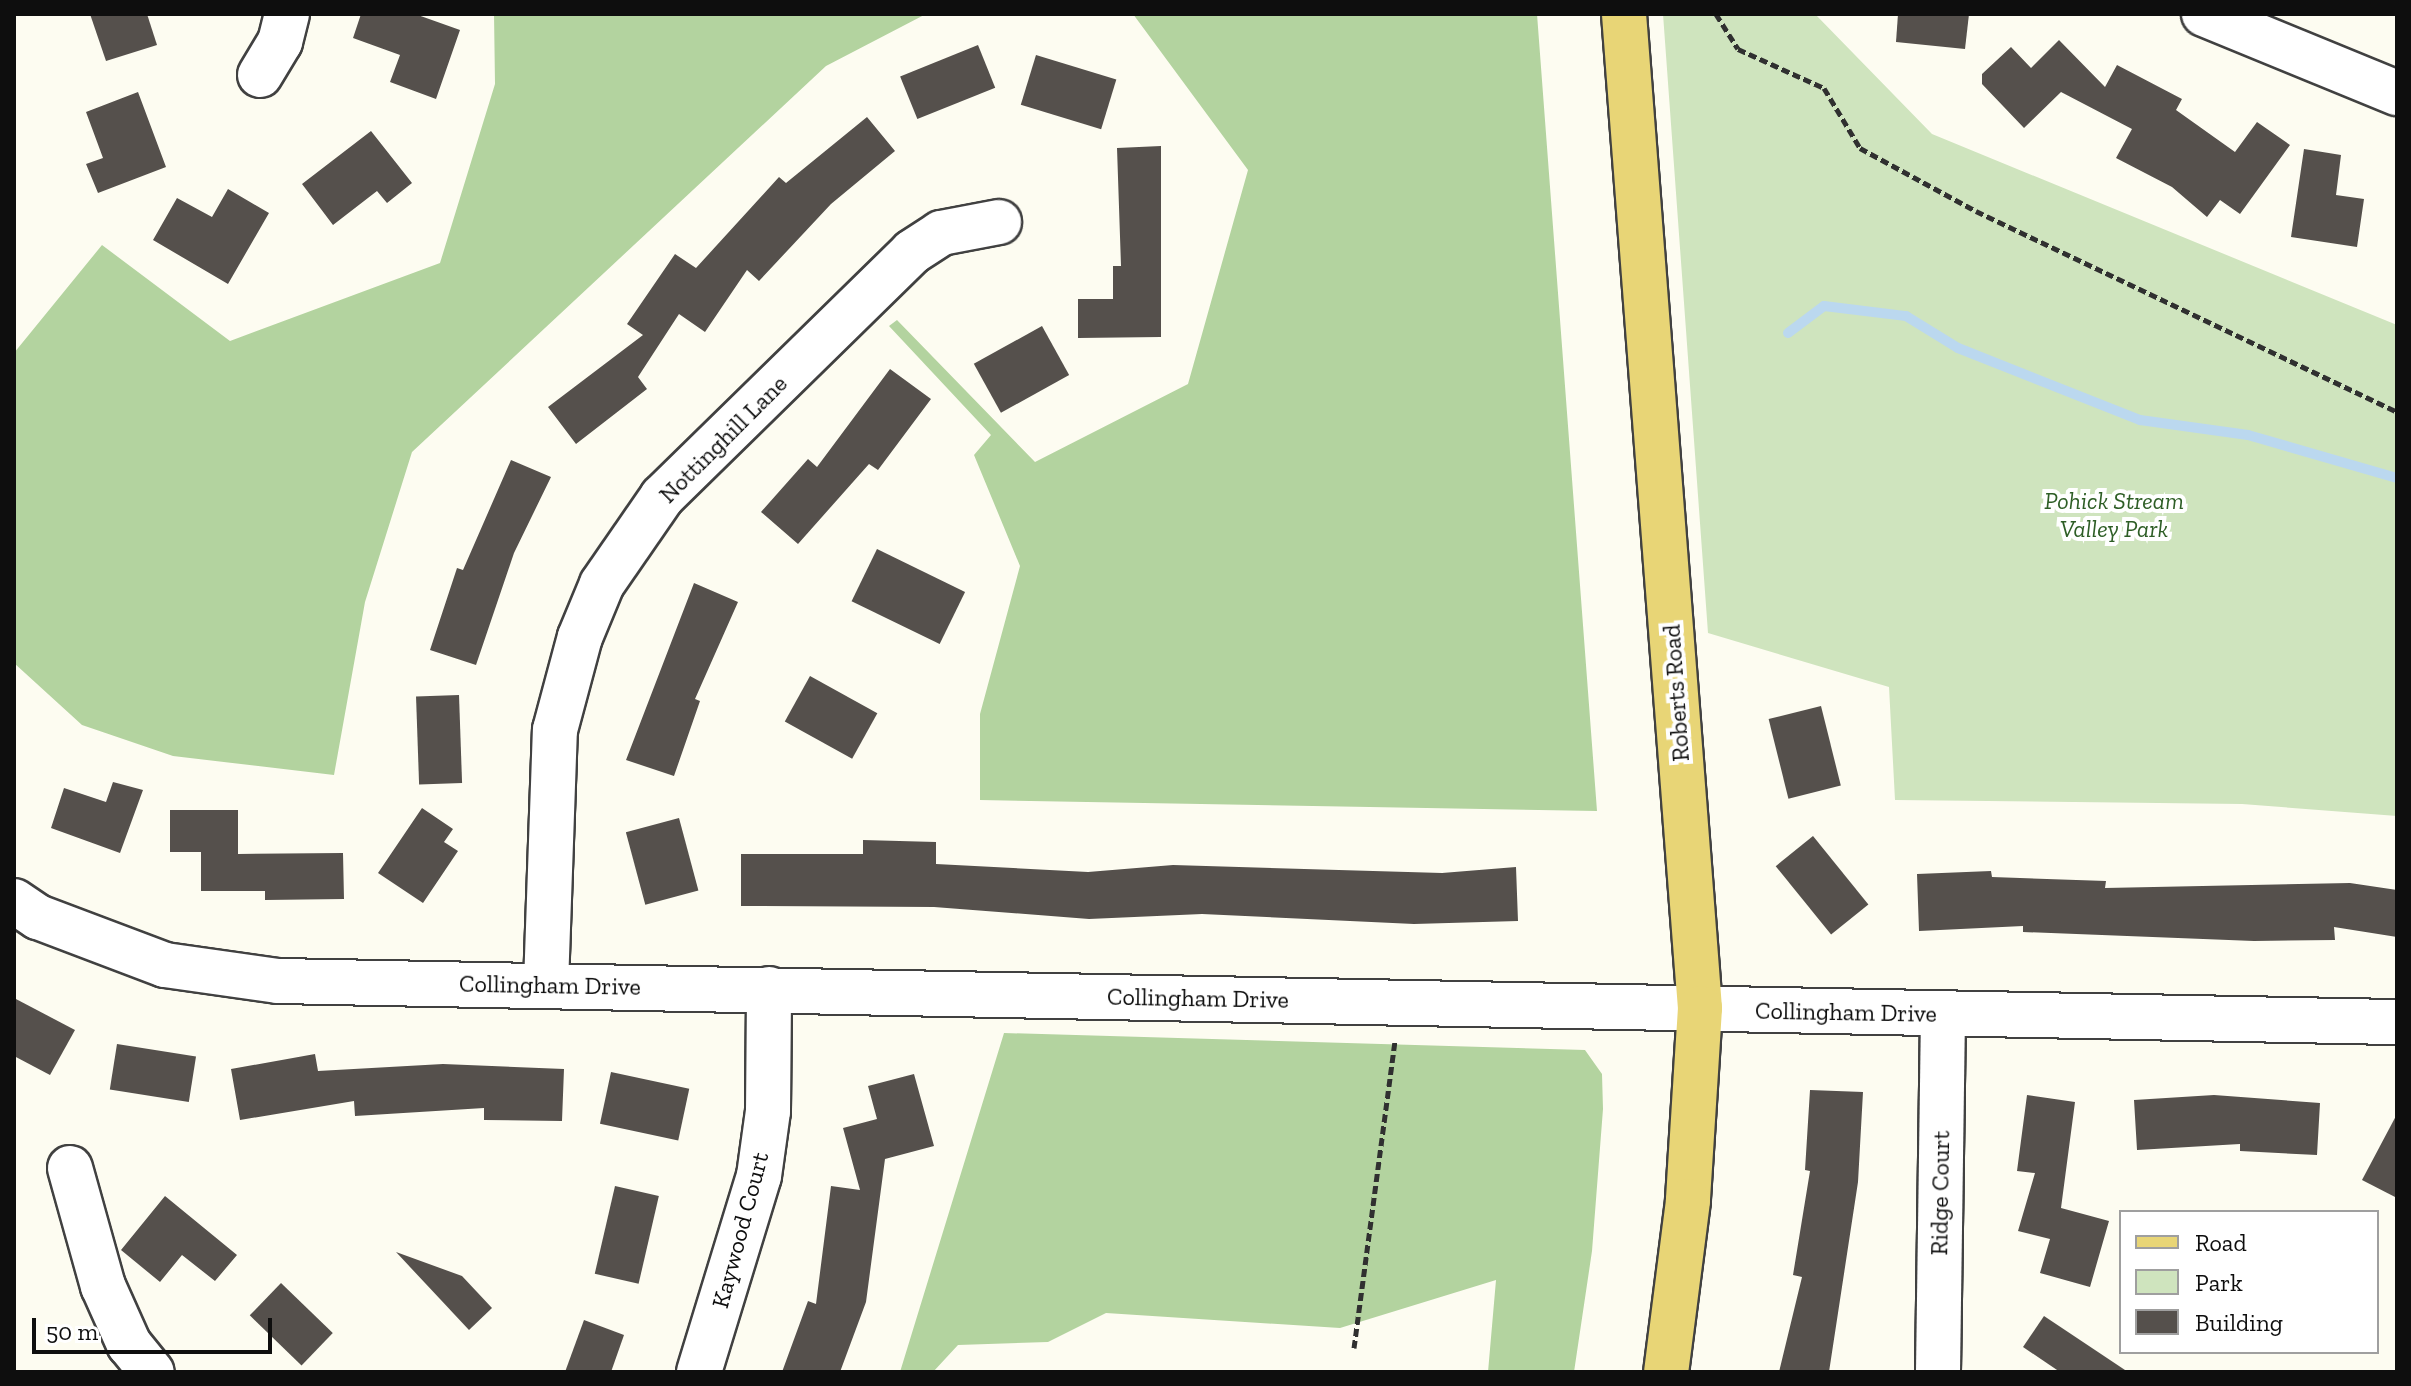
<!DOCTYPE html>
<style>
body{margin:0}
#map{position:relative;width:2411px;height:1386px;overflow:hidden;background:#fdfcf1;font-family:"Zilla Slab",serif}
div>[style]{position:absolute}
.green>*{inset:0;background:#cfe4be}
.forest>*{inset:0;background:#b3d39f}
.stream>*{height:10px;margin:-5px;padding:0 5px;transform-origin:5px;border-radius:5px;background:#bbd8ef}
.building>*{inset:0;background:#55504c;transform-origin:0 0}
.path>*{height:5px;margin-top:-2.5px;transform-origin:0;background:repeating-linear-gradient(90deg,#303030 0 8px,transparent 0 12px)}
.roads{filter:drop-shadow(2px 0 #414141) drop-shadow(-2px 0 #414141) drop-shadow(0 2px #414141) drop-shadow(0 -2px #414141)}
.minor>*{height:44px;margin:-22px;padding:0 22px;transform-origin:22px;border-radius:22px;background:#fff}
.major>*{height:44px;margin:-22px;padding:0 22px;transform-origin:22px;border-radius:22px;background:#e8d576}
span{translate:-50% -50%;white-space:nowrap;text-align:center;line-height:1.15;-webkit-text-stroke:8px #fff;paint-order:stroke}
.street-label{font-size:24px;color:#0e0e0e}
.park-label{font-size:24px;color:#2e5e26;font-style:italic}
.frame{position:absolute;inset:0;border:16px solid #0e0e0e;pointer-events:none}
.legend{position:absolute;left:2119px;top:1210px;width:260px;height:144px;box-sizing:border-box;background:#fff;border:2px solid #9f9f9f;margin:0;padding:10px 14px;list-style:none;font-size:24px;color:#0e0e0e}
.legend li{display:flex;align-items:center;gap:16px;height:40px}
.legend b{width:40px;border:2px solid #9f9f9f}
.scale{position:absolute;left:32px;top:1318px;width:240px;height:36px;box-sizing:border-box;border:4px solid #0e0e0e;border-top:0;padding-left:10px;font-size:24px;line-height:28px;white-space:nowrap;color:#0e0e0e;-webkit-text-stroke:6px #fff;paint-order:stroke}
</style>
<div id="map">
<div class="green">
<i style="clip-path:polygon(1663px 14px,1815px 14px,1932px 134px,2397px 325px,2397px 816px,2242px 804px,1895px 800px,1889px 687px,1708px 633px)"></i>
</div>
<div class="forest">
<i style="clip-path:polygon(494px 14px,926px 14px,826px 66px,412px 452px,365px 602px,334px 775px,173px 756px,82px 725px,14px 663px,14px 353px,102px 245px,230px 341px,440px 263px,495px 84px)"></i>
<i style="clip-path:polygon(1133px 14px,1537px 14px,1597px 811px,980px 800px,980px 714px,1020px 566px,974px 455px,991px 435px,889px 326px,897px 320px,1035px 462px,1188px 384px,1248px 170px)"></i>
<i style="clip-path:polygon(1004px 1033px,1585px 1050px,1602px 1074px,1603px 1109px,1592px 1251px,1574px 1372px,1488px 1372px,1496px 1280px,1340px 1328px,1106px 1313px,1048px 1342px,958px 1345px,933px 1372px,900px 1372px)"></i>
</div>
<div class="stream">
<i style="left:1788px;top:333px;width:45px;rotate:-36.9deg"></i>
<i style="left:1824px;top:306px;width:83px;rotate:7deg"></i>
<i style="left:1906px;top:316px;width:61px;rotate:31.6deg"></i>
<i style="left:1958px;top:348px;width:196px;rotate:21.6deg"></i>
<i style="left:2140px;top:420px;width:109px;rotate:7.9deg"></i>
<i style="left:2248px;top:435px;width:155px;rotate:16.1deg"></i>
</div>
<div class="building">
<i style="clip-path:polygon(90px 14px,147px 14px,157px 45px,106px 61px)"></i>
<i style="clip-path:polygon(361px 14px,415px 14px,460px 30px,436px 99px,390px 82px,400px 55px,353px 38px)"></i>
<i style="clip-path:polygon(1898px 14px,1969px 14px,1965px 49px,1896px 42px)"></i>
<i style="clip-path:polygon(2059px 40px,2105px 87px,2117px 65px,2182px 99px,2176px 110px,2235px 152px,2257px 122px,2290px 145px,2240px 214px,2220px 200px,2207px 217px,2172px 187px,2116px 158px,2132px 129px,2061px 92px,2024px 128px,1982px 84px,1982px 74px,2011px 47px,2031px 68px)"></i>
<i style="left:978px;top:45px;width:46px;height:84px;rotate:68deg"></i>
<i style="left:1036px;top:55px;width:84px;height:52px;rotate:17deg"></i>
<i style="clip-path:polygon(138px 92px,166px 167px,98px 193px,86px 164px,103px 158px,86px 112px)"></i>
<i style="clip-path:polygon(867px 117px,895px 151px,831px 204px,759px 281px,747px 270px,705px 332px,679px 314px,638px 377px,647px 389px,576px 444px,548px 407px,643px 335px,627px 324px,675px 254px,696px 268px,779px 177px,786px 183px)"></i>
<i style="clip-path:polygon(371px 131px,412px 183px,387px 203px,377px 191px,333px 225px,302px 184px)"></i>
<i style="clip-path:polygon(1161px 146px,1161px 337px,1078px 338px,1078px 299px,1113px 299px,1113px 266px,1121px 266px,1117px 148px)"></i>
<i style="clip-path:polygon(2304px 149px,2341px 155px,2336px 195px,2364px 199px,2357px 247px,2291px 237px)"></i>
<i style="clip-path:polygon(228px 189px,269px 213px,228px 284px,153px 240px,177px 198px,212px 217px)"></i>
<i style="left:1042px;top:326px;width:56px;height:78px;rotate:61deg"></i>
<i style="clip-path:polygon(890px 369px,931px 399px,878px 470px,869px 464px,798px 544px,761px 512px,808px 459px,817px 467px)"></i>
<i style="clip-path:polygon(511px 460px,551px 477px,514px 553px,476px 665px,430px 650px,457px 568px,463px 570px)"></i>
<i style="left:877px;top:549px;width:98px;height:58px;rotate:26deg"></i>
<i style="clip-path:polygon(694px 583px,738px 602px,695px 699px,700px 701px,674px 776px,626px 760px)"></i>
<i style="left:810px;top:676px;width:77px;height:52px;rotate:29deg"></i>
<i style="left:459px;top:695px;width:88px;height:43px;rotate:88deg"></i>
<i style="left:1821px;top:706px;width:82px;height:54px;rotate:76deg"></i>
<i style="clip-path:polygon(113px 782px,143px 790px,120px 853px,51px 828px,64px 788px,106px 802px)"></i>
<i style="clip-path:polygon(422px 808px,453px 829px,444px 842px,458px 851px,423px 903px,378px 873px)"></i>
<i style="clip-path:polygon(170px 810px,238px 810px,238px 854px,343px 853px,344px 899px,265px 900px,265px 891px,201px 891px,201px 852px,170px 852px)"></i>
<i style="left:679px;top:818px;width:75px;height:55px;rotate:75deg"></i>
<i style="left:1813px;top:836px;width:88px;height:48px;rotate:51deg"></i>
<i style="clip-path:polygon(863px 840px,936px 842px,936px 864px,1088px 872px,1173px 865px,1442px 873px,1516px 867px,1518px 921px,1414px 924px,1202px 914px,1089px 919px,934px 907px,741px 906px,741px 854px,863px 854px)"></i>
<i style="clip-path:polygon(1991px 871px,1992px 877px,2106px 881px,2105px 888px,2350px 883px,2397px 890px,2397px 937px,2334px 927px,2335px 940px,2254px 941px,2023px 932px,2023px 926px,1919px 931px,1917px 874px)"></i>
<i style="clip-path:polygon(14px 998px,75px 1030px,50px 1075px,14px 1056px)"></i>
<i style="left:117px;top:1044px;width:80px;height:46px;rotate:9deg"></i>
<i style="clip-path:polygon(315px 1054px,318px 1071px,443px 1064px,564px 1069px,562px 1121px,484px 1120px,484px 1108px,355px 1116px,354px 1101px,240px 1120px,231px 1069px)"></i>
<i style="left:611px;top:1072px;width:80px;height:53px;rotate:12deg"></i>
<i style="clip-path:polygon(914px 1074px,934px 1146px,885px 1159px,866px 1302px,840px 1372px,782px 1372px,808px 1301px,816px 1304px,831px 1186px,860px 1190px,843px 1128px,877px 1119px,868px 1086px)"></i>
<i style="clip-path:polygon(1810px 1090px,1863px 1092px,1858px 1182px,1829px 1372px,1779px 1372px,1802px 1277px,1793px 1275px,1810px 1171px,1805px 1170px)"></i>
<i style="clip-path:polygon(2027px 1095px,2075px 1102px,2061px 1208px,2109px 1221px,2090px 1287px,2040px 1273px,2050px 1239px,2018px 1231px,2035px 1173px,2017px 1171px)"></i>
<i style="clip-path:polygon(2214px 1095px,2320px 1103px,2317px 1155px,2240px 1151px,2240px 1144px,2137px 1150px,2134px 1100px)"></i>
<i style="clip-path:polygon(2397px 1114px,2397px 1198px,2362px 1180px)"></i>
<i style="left:615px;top:1186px;width:45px;height:90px;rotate:13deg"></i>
<i style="clip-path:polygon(165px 1196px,237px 1255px,215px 1281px,182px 1255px,160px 1282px,121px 1250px)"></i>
<i style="clip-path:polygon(396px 1252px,462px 1276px,492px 1308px,469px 1330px)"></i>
<i style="left:281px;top:1283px;width:72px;height:45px;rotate:44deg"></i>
<i style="clip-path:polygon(2044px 1316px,2128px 1372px,2060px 1372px,2023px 1347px)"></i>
<i style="clip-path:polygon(584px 1320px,624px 1335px,611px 1372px,565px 1372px)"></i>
</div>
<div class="path">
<i style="left:1716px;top:14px;width:41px;rotate:57.8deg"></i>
<i style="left:1738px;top:49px;width:94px;rotate:24.4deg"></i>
<i style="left:1824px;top:88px;width:70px;rotate:59deg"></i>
<i style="left:1860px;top:148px;width:132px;rotate:28.5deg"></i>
<i style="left:1976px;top:211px;width:467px;rotate:25.5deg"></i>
<i style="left:1354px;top:1348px;width:311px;rotate:-82.4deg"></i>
</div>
<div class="roads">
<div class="minor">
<i style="left:2204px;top:14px;width:209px;rotate:22.3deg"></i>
<i style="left:260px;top:75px;width:39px;rotate:-59deg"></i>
<i style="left:280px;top:42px;width:29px;rotate:-76deg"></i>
<i style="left:14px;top:901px;width:29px;rotate:34deg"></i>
<i style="left:38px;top:917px;width:136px;rotate:20.7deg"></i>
<i style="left:165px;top:965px;width:114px;rotate:8.1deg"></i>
<i style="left:278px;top:981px;width:2119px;rotate:1.11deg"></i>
<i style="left:546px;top:985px;width:255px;rotate:-88deg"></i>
<i style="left:555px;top:730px;width:96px;rotate:-75deg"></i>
<i style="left:580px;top:637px;width:57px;rotate:-67.5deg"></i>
<i style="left:602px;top:584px;width:106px;rotate:-55.4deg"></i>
<i style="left:662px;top:497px;width:350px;rotate:-44.4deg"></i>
<i style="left:912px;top:252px;width:35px;rotate:-33deg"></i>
<i style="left:941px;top:233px;width:59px;rotate:-10.7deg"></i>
<i style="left:70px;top:1168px;width:123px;rotate:74.4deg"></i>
<i style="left:103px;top:1286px;width:64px;rotate:65.9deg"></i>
<i style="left:129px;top:1344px;width:36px;rotate:51deg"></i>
<i style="left:699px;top:1372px;width:205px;rotate:-73deg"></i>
<i style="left:759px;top:1176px;width:66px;rotate:-82.1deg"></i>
<i style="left:768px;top:1111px;width:122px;rotate:-89.5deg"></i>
<i style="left:1938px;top:1372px;width:358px;rotate:-89.2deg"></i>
</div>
<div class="major">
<i style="left:1624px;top:14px;width:997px;rotate:85.63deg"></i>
<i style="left:1700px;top:1008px;width:193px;rotate:93.6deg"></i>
<i style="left:1688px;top:1201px;width:172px;rotate:97.3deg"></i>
</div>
</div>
<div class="street-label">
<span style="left:723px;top:439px;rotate:-45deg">Nottinghill Lane</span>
<span style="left:1676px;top:693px;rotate:-94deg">Roberts Road</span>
<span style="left:550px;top:985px;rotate:1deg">Collingham Drive</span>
<span style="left:1198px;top:998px;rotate:1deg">Collingham Drive</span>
<span style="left:1846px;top:1012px;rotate:1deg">Collingham Drive</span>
<span style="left:1940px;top:1193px;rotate:-89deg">Ridge Court</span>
<span style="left:740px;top:1230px;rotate:-75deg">Kaywood Court</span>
</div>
<div class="park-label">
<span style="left:2114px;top:515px">Pohick Stream<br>Valley Park</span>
</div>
<div class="frame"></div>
<ul class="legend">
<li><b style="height:10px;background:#e8d576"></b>Road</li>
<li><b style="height:22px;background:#cfe4be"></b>Park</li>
<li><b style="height:22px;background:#55504c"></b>Building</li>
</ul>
<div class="scale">50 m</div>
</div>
